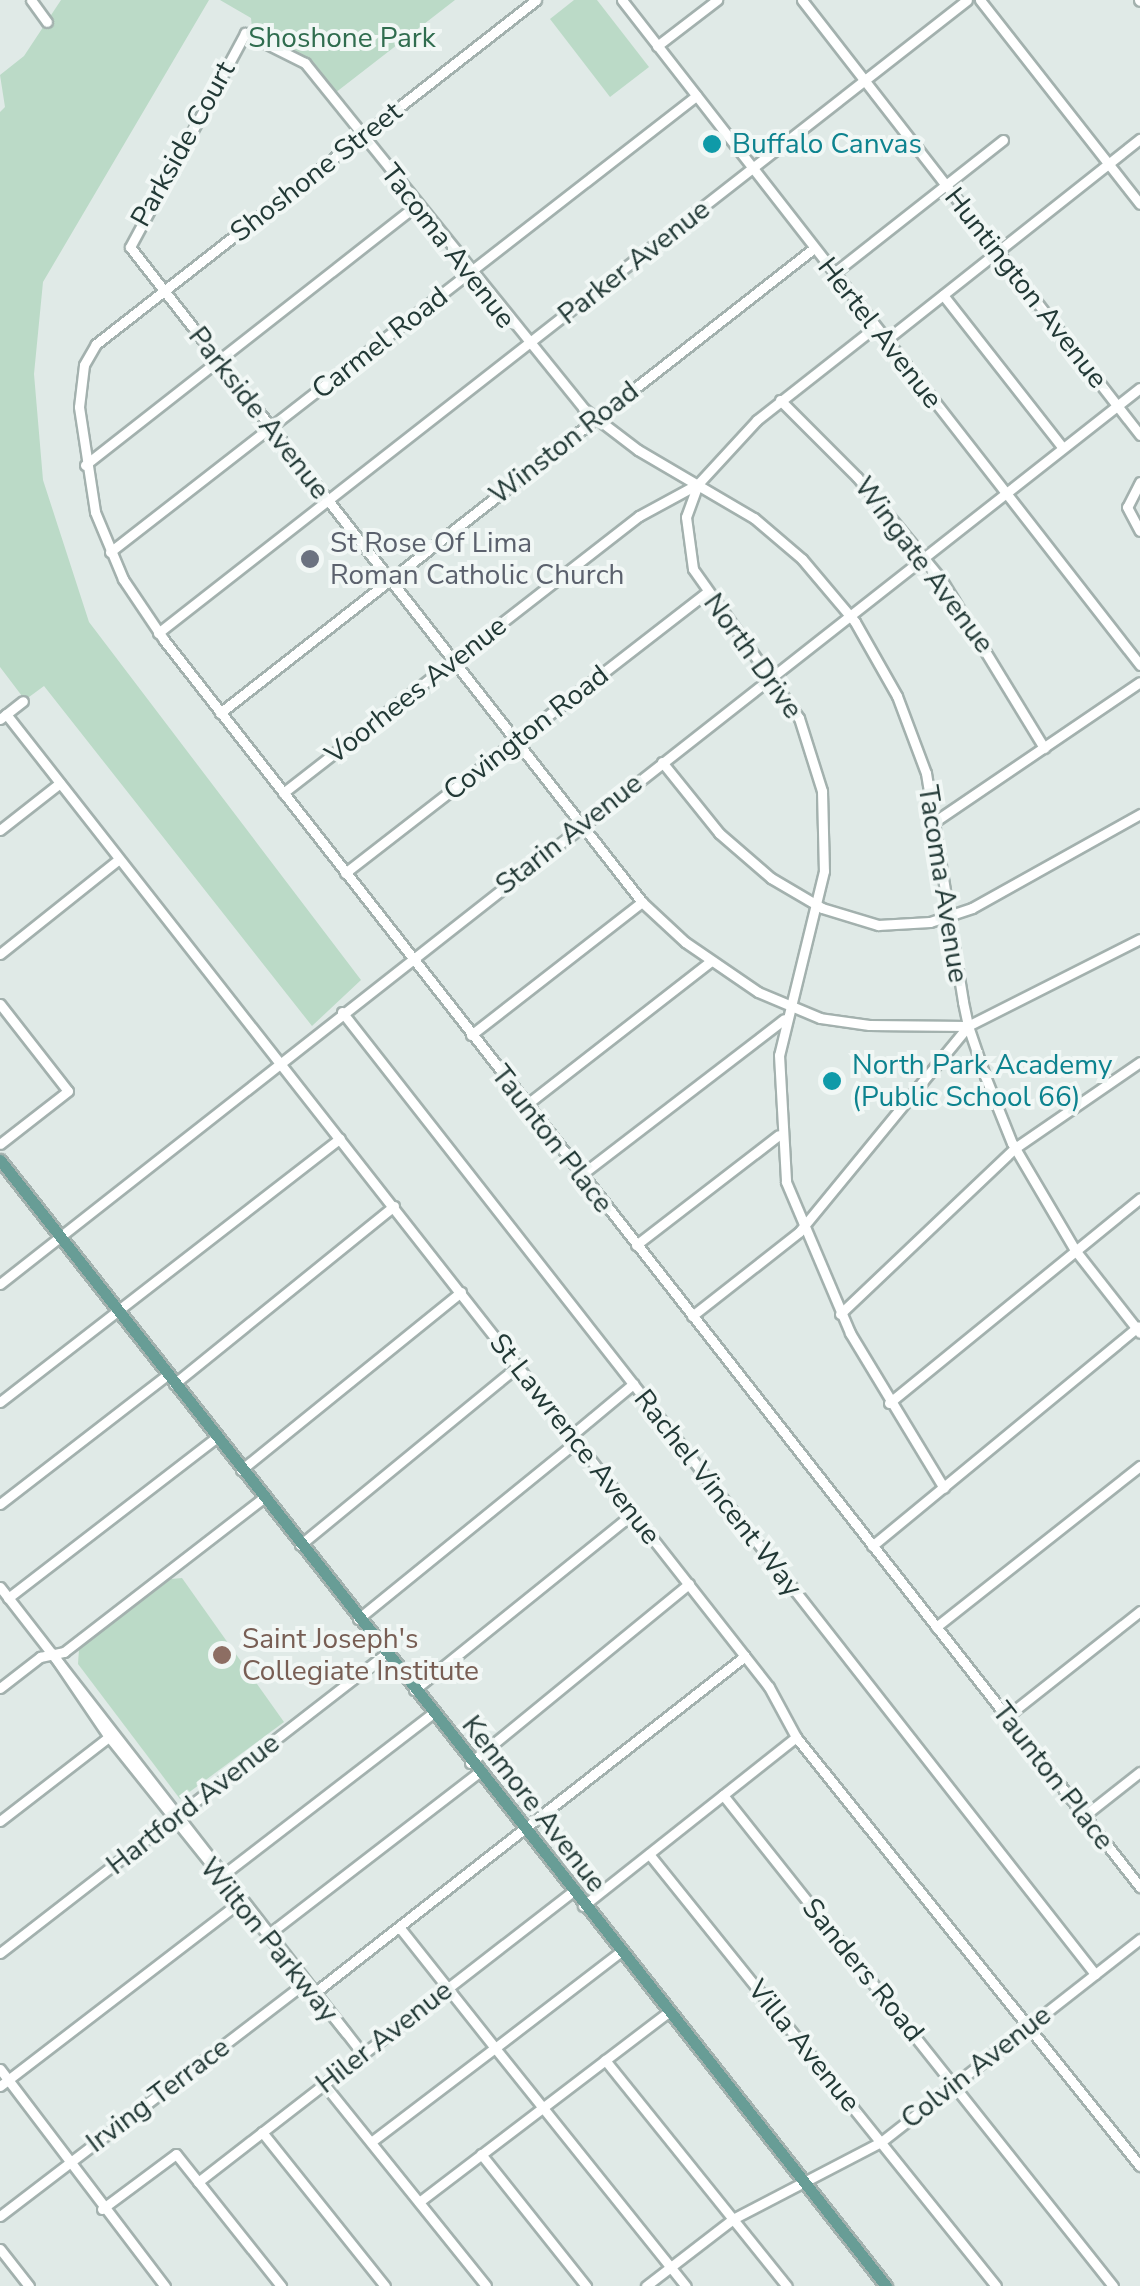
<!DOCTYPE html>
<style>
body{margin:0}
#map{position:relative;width:1140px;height:2286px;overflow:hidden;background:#e0eae7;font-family:"Nunito Sans",sans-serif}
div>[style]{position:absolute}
.green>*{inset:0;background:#bbdac7}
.roads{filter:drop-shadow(2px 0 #a3b1ae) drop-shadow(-2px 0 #a3b1ae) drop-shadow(0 2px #a3b1ae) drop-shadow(0 -2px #a3b1ae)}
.minor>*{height:9px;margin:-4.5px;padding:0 4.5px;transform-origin:4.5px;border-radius:4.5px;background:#fff}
.major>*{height:11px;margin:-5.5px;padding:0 5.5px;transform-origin:5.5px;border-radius:5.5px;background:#689d96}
.dots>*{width:28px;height:28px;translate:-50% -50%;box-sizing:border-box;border:5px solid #f1f7f5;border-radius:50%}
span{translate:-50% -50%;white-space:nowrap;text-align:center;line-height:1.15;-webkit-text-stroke:8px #f1f7f5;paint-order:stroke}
.park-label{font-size:28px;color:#306d4f}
.street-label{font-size:28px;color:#223936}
.culture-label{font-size:28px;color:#0d838f}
.left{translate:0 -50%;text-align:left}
.worship-label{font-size:28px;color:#5b616d}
.education-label{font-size:28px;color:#785e54}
</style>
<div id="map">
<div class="green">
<i style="clip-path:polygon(61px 0,209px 0,43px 282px,34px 374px,43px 480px,89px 622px,361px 980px,312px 1026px,44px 686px,25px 700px,0 667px,0 112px,5px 107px,0 75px,24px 56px)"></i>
<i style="clip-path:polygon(220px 0,455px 0,335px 93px,308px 59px,252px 28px,251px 18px)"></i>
<i style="clip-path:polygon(574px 0,597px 0,649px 67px,610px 97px,550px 19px)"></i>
<i style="clip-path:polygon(182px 1578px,284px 1722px,180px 1799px,78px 1664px,79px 1649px,171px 1579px)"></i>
</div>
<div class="roads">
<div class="minor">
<i style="left:31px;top:0;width:27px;rotate:54deg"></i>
<i style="left:536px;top:0;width:559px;rotate:141.98deg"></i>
<i style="left:96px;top:344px;width:24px;rotate:120deg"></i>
<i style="left:84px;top:365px;width:42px;rotate:96.8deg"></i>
<i style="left:79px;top:407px;width:106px;rotate:81.3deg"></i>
<i style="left:95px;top:512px;width:73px;rotate:67.3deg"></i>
<i style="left:123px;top:579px;width:73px;rotate:56.1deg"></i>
<i style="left:164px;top:640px;width:1584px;rotate:51.95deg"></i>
<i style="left:622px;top:0;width:843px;rotate:52.08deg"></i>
<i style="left:802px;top:0;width:551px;rotate:52.15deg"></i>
<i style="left:980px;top:0;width:259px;rotate:51.9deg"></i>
<i style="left:1139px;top:0;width:1px;rotate:45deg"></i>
<i style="left:657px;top:46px;width:76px;rotate:-37.5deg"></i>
<i style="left:834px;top:273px;width:215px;rotate:-38.2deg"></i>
<i style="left:943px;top:295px;width:194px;rotate:51.9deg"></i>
<i style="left:886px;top:340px;width:324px;rotate:-38.4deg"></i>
<i style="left:780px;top:400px;width:109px;rotate:45deg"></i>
<i style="left:857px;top:477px;width:132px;rotate:50.5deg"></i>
<i style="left:941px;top:579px;width:198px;rotate:58.6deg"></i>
<i style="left:85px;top:465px;width:422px;rotate:-38.1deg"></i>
<i style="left:1140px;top:482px;width:28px;rotate:117deg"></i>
<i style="left:1127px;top:507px;width:27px;rotate:62deg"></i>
<i style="left:698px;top:484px;width:35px;rotate:110deg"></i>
<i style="left:686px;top:517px;width:52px;rotate:82.3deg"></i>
<i style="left:693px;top:569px;width:183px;rotate:54.6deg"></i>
<i style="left:799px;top:718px;width:77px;rotate:72.5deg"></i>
<i style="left:822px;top:791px;width:80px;rotate:88.6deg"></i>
<i style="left:824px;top:871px;width:189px;rotate:103.7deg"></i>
<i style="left:779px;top:1055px;width:127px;rotate:86.8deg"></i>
<i style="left:786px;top:1182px;width:164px;rotate:67deg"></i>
<i style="left:850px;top:1333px;width:181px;rotate:58.8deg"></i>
<i style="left:110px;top:552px;width:743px;rotate:-37.89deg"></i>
<i style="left:158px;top:633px;width:1027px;rotate:-38.04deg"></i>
<i style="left:220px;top:713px;width:754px;rotate:-38.05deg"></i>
<i style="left:6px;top:714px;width:1236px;rotate:51.9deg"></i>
<i style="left:769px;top:1687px;width:57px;rotate:61.6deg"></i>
<i style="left:796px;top:1737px;width:550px;rotate:51.28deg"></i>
<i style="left:0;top:719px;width:29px;rotate:-38deg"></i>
<i style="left:662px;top:762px;width:91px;rotate:51.2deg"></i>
<i style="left:719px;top:833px;width:69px;rotate:40.9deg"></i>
<i style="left:771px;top:878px;width:59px;rotate:30.5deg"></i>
<i style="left:822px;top:908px;width:59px;rotate:16.9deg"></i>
<i style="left:878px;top:925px;width:52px;rotate:-3.3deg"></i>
<i style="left:930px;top:922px;width:44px;rotate:-18.4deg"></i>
<i style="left:972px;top:908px;width:193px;rotate:-29.2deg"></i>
<i style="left:283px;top:793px;width:451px;rotate:-37.9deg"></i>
<i style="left:639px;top:516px;width:67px;rotate:-28.5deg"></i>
<i style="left:698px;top:484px;width:87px;rotate:-47.3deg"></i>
<i style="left:757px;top:420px;width:150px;rotate:-38.2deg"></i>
<i style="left:937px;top:820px;width:245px;rotate:-34.2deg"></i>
<i style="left:0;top:830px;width:76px;rotate:-38.1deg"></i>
<i style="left:345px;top:873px;width:457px;rotate:-37.8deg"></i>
<i style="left:1140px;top:939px;width:193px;rotate:153.2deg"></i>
<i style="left:968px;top:1026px;width:99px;rotate:-179.4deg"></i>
<i style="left:869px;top:1025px;width:49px;rotate:-171.9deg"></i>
<i style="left:820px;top:1018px;width:67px;rotate:-157.2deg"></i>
<i style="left:758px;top:992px;width:88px;rotate:-145.6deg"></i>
<i style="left:685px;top:942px;width:59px;rotate:-137.1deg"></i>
<i style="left:642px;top:902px;width:831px;rotate:-128.01deg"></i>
<i style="left:130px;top:247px;width:243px;rotate:-61.7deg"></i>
<i style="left:245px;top:33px;width:67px;rotate:26.6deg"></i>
<i style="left:305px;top:63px;width:443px;rotate:51.1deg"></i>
<i style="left:583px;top:408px;width:69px;rotate:37.4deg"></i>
<i style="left:638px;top:450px;width:134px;rotate:30.4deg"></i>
<i style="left:754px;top:518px;width:63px;rotate:40.5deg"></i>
<i style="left:802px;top:559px;width:82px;rotate:49.9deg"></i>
<i style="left:855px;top:622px;width:85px;rotate:60.4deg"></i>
<i style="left:897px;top:696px;width:82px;rotate:69.4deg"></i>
<i style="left:926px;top:773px;width:232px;rotate:80.8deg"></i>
<i style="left:963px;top:1002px;width:25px;rotate:78deg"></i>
<i style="left:968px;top:1026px;width:53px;rotate:71.2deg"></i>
<i style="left:985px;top:1076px;width:72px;rotate:68.1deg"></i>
<i style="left:1012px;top:1143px;width:124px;rotate:59.5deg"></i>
<i style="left:1075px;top:1250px;width:105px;rotate:51.9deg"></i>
<i style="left:0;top:954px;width:152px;rotate:-38.6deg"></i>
<i style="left:0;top:1004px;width:110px;rotate:52deg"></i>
<i style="left:68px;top:1091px;width:86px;rotate:142.1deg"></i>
<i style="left:342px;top:1012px;width:1222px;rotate:51.95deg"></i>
<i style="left:471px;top:1035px;width:217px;rotate:-37.9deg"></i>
<i style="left:526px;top:1105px;width:233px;rotate:-37.9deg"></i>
<i style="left:581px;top:1175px;width:256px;rotate:-37.5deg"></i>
<i style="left:636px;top:1245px;width:180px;rotate:-37.6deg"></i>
<i style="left:0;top:1284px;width:1450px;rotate:-38.17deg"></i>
<i style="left:840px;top:1314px;width:241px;rotate:-43.5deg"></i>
<i style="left:1015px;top:1148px;width:152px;rotate:-34.5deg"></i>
<i style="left:692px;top:1316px;width:136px;rotate:-38.1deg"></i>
<i style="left:799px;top:1232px;width:266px;rotate:-50.6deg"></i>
<i style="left:174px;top:1384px;width:283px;rotate:-39deg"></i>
<i style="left:0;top:1402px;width:430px;rotate:-37.8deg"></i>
<i style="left:889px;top:1403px;width:324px;rotate:-39.2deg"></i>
<i style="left:572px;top:1435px;width:80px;rotate:-39.9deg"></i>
<i style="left:241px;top:1470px;width:283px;rotate:-39deg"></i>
<i style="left:0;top:1504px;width:211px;rotate:-37.7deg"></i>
<i style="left:300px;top:1545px;width:282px;rotate:-39.4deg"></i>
<i style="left:872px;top:1546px;width:345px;rotate:-39.5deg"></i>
<i style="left:0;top:1587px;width:590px;rotate:52.16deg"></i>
<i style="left:8px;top:1598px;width:262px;rotate:-37.6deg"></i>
<i style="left:358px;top:1619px;width:282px;rotate:-39.1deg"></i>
<i style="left:936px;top:1627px;width:260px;rotate:-38.3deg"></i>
<i style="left:52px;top:1653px;width:102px;rotate:55.8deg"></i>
<i style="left:109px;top:1737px;width:379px;rotate:51.3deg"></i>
<i style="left:0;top:1688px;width:51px;rotate:-37.8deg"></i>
<i style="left:40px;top:1657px;width:25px;rotate:-12deg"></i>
<i style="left:64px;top:1652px;width:252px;rotate:-37.7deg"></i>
<i style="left:414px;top:1690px;width:282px;rotate:-38.9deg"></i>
<i style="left:1006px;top:1717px;width:171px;rotate:-38.3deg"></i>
<i style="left:470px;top:1763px;width:283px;rotate:-39.3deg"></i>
<i style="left:723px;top:1795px;width:627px;rotate:51.54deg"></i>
<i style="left:1084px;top:1816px;width:71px;rotate:-38.2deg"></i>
<i style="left:0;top:1821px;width:139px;rotate:-37.7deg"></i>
<i style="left:649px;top:1854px;width:554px;rotate:51.23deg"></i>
<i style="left:224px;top:1874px;width:262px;rotate:-37.6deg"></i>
<i style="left:583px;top:1906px;width:272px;rotate:-38.4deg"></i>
<i style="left:400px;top:1928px;width:153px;rotate:51.6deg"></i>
<i style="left:495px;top:2048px;width:156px;rotate:-37.5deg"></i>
<i style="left:270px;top:1933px;width:262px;rotate:-37.6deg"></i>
<i style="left:0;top:1953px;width:487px;rotate:-37.8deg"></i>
<i style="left:605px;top:2060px;width:290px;rotate:51.2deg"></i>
<i style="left:0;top:2069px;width:273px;rotate:52.8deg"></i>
<i style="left:323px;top:2083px;width:260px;rotate:51.2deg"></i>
<i style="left:0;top:2086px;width:302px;rotate:-37.5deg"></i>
<i style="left:262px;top:2132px;width:197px;rotate:51.4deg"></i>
<i style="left:371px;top:2142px;width:156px;rotate:-37.2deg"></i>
<i style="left:495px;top:2048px;width:305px;rotate:51.3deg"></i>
<i style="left:481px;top:2154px;width:169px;rotate:51.5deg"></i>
<i style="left:198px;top:2182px;width:472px;rotate:-37.8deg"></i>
<i style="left:419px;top:2202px;width:312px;rotate:-37.3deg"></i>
<i style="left:102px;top:2209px;width:92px;rotate:-36.6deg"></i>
<i style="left:176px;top:2154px;width:169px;rotate:51.5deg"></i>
<i style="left:0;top:2216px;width:380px;rotate:-37.4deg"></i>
<i style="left:302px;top:1985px;width:17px;rotate:17deg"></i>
<i style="left:318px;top:1990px;width:542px;rotate:-38.03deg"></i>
<i style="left:0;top:2249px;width:47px;rotate:51.9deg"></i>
<i style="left:646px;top:2286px;width:110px;rotate:-37.6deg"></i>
<i style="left:733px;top:2219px;width:167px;rotate:-27.5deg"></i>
<i style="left:881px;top:2142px;width:329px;rotate:-38.1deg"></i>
</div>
<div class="major">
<i style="left:0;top:1160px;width:1433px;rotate:51.8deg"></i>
</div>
</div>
<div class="dots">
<i style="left:712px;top:144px;background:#0f9aa8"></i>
<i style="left:310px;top:559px;background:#6b7280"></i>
<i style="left:832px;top:1081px;background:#0f9aa8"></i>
<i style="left:222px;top:1655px;background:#8d6e63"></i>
</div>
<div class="park-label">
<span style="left:342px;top:38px">Shoshone Park</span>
</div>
<div class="street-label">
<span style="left:183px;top:144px;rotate:-61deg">Parkside Court</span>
<span style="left:316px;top:172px;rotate:-38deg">Shoshone Street</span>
<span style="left:448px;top:246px;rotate:52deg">Tacoma Avenue</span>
<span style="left:634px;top:262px;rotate:-38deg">Parker Avenue</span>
<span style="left:1026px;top:288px;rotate:52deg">Huntington Avenue</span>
<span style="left:880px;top:333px;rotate:52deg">Hertel Avenue</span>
<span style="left:380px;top:343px;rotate:-38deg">Carmel Road</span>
<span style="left:259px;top:413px;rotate:52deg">Parkside Avenue</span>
<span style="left:564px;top:443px;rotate:-38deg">Winston Road</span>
<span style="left:924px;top:565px;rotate:53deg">Wingate Avenue</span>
<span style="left:753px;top:656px;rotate:54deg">North Drive</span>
<span style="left:416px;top:690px;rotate:-38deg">Voorhees Avenue</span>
<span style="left:526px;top:733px;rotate:-38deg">Covington Road</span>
<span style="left:569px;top:834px;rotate:-38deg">Starin Avenue</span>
<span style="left:943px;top:884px;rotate:81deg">Tacoma Avenue</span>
<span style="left:552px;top:1139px;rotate:52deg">Taunton Place</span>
<span style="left:575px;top:1439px;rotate:52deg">St Lawrence Avenue</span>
<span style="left:718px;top:1493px;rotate:52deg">Rachel Vincent Way</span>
<span style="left:1053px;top:1776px;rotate:52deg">Taunton Place</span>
<span style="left:193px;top:1804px;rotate:-38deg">Hartford Avenue</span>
<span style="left:534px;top:1804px;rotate:52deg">Kenmore Avenue</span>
<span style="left:269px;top:1940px;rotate:51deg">Wilton Parkway</span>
<span style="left:863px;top:1970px;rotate:51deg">Sanders Road</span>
<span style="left:384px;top:2037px;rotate:-38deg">Hiler Avenue</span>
<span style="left:804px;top:2046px;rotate:51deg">Villa Avenue</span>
<span style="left:976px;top:2067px;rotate:-38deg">Colvin Avenue</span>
<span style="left:158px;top:2095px;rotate:-37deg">Irving Terrace</span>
</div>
<div class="culture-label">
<span class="left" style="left:732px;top:144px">Buffalo Canvas</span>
<span class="left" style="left:852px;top:1081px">North Park Academy<br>(Public School 66)</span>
</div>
<div class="worship-label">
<span class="left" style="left:330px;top:559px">St Rose Of Lima<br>Roman Catholic Church</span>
</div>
<div class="education-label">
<span class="left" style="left:242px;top:1655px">Saint Joseph's<br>Collegiate Institute</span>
</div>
</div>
